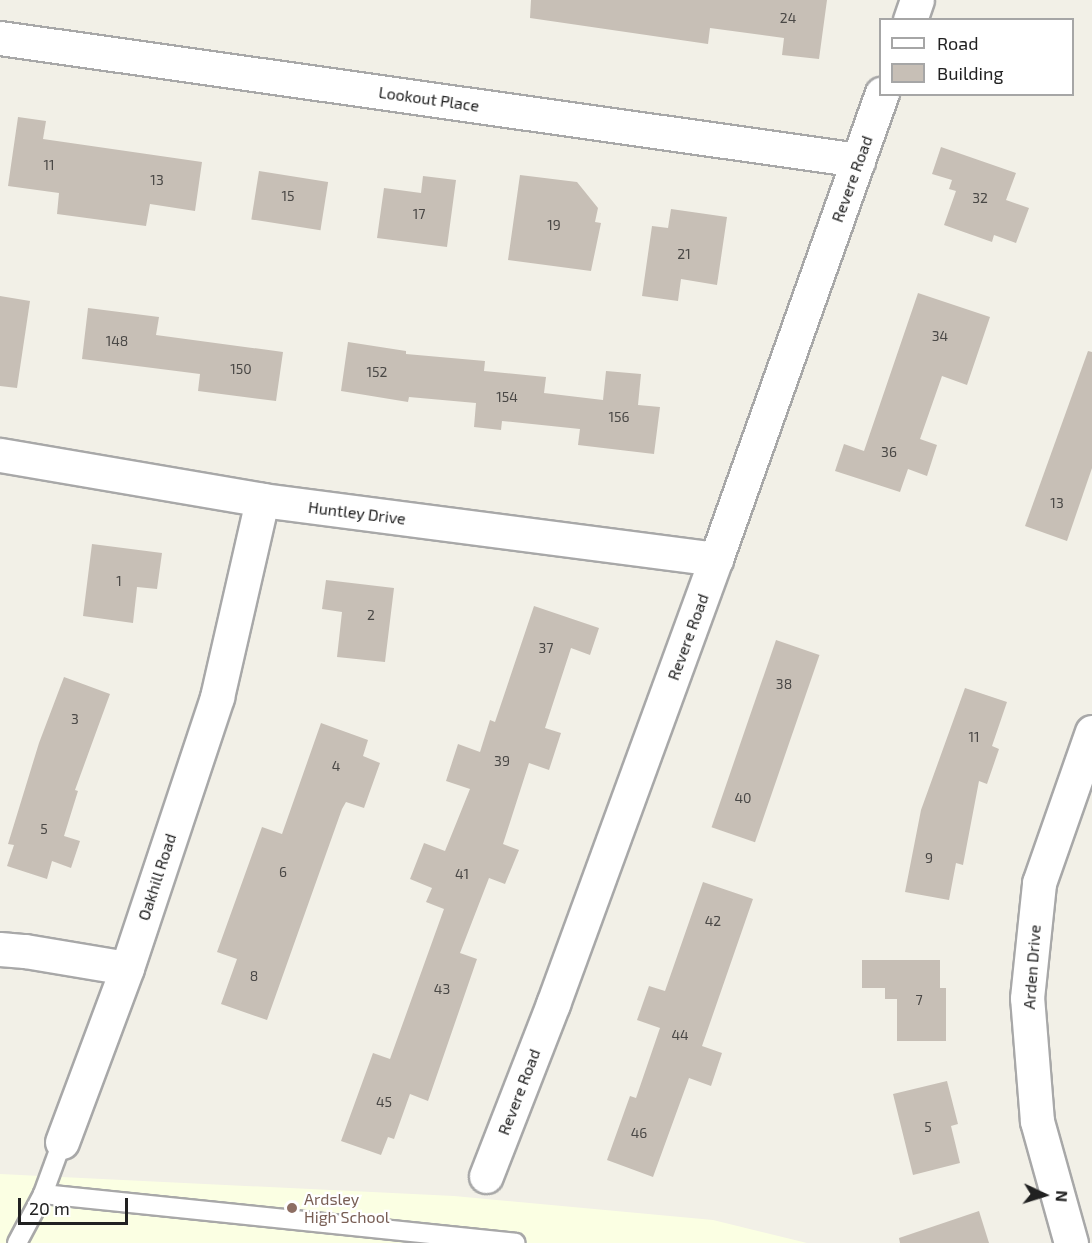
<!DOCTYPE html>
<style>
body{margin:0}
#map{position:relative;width:1092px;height:1243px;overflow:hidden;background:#f2f0e7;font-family:"Exo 2",sans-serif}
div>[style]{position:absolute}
.education>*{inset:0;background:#fbffe3}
.building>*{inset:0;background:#c7bfb6;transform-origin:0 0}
.roads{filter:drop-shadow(2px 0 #a8a8a8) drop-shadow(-2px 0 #a8a8a8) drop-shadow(0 2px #a8a8a8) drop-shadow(0 -2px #a8a8a8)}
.lane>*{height:18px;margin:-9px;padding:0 9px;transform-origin:9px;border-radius:9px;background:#fff}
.street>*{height:33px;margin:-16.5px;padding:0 16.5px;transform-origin:16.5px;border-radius:16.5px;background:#fff}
.dots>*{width:16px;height:16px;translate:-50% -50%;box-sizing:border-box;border:3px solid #fff;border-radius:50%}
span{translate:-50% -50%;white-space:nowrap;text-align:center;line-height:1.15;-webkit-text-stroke:4.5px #fff;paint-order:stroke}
.number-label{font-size:14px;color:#4a4846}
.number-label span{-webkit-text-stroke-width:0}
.street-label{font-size:16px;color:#212121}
.education-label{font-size:16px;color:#785e54}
.left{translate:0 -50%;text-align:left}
.legend{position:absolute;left:879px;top:18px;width:195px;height:78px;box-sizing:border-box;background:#fff;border:2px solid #a6a6a6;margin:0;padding:8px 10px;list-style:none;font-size:18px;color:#212121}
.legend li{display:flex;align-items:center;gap:12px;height:30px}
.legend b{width:30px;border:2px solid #a6a6a6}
.north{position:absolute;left:1014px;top:1165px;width:60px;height:60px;-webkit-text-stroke:4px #fff;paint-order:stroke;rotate:94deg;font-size:16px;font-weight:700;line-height:24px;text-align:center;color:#212121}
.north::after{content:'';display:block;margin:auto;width:21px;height:27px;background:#212121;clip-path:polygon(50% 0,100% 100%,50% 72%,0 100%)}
.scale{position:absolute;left:18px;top:1198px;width:110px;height:27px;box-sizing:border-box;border:3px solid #212121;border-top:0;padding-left:8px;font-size:18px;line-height:21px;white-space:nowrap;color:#212121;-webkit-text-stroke:4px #fff;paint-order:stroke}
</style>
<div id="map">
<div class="education">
<i style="clip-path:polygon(0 1174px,454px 1196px,713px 1220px,807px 1243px,0 1243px)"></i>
</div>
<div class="building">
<i style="clip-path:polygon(531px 0,827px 0,819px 59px,782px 55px,784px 38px,710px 28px,708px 44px,530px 18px)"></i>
<i style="clip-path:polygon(18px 117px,46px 121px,43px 139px,202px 162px,195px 211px,150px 204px,146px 226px,57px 214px,59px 193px,8px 186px)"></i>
<i style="clip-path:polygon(941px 147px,1016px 173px,1006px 200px,1029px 208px,1016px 243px,994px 235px,992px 242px,944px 225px,956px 191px,949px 189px,952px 180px,932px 174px)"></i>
<i style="left:259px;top:171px;width:70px;height:49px;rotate:9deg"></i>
<i style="clip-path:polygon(520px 175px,577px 182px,598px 208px,595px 222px,601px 223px,591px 271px,508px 260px)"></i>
<i style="clip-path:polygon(423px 176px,456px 180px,447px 247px,377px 238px,384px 188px,421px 193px)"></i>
<i style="clip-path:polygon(671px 209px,727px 217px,717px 285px,681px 279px,678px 301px,642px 296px,652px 226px,668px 228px)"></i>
<i style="clip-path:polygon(918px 293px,990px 317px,967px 385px,942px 376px,920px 439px,937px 445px,927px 476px,908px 469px,900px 492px,835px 471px,844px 444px,864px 451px)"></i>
<i style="clip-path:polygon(0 296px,30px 301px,17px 388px,0 386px)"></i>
<i style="clip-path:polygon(88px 308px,159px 317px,156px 335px,283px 352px,276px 401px,198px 391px,200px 374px,82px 359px)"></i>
<i style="clip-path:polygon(348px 342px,406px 351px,406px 354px,485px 361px,484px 371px,546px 377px,544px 393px,603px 400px,606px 371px,641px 374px,638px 405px,660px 407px,654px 454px,578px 445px,580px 429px,502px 421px,501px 430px,474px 427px,476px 403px,409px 397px,408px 402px,341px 391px)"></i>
<i style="clip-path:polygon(1088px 351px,1092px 352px,1092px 468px,1067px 541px,1025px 526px)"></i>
<i style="clip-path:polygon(92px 544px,162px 553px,157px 589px,137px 587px,133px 623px,83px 616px)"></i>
<i style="clip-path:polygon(326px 580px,394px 588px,385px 662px,337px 657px,342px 612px,322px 609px)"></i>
<i style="clip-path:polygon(534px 606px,599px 628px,590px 655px,571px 648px,545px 728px,561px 733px,549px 770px,529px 763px,503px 844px,519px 850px,505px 884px,489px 878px,460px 953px,477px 959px,428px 1101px,410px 1094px,394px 1139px,388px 1137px,381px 1155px,341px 1141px,373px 1053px,390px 1059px,444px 909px,426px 902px,432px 888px,410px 879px,424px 843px,445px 851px,470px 789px,446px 781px,458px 744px,480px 752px,490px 720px,495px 722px)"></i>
<i style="left:776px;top:640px;width:46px;height:198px;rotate:19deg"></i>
<i style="clip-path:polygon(64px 677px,110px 694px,75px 790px,78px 791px,64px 836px,80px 841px,71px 868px,52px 861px,47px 879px,7px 866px,14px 845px,8px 844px,39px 743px)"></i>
<i style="clip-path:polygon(965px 688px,1007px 702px,992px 746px,999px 749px,987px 784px,979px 781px,963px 865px,956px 863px,949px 900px,905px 892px,921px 810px)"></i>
<i style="clip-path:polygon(321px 723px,368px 740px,363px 756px,380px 763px,364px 808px,346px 802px,342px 809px,267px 1020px,221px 1004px,237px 959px,217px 952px,262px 827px,282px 834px)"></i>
<i style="clip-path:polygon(703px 882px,753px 899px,702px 1046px,722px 1053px,711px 1086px,689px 1078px,653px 1177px,607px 1160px,630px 1096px,636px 1098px,660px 1028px,637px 1020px,649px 986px,665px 991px)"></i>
<i style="clip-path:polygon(862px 960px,940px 960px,940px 988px,946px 988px,946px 1041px,897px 1041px,897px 999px,885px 999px,885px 988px,862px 988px)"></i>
<i style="clip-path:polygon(947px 1081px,958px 1124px,951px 1126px,960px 1163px,913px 1175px,893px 1094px)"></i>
<i style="clip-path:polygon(979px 1211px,989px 1243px,900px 1243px,899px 1238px)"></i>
</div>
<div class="roads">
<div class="lane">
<i style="left:43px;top:1194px;width:475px;rotate:5.9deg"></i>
<i style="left:17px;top:1243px;width:55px;rotate:-62deg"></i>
<i style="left:43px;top:1194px;width:55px;rotate:-69.9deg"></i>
</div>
<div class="street">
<i style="left:910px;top:20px;width:21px;rotate:-71deg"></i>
<i style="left:0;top:38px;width:867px;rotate:8.09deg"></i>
<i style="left:0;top:455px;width:266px;rotate:9.7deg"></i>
<i style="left:262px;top:500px;width:458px;rotate:7.4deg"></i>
<i style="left:0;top:949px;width:25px;rotate:5deg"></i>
<i style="left:25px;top:951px;width:103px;rotate:9.5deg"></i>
<i style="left:62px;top:1142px;width:186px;rotate:-69.5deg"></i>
<i style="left:127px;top:968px;width:286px;rotate:-71.6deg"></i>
<i style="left:217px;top:697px;width:202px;rotate:-77.1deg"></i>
<i style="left:486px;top:1176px;width:185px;rotate:-68.7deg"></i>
<i style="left:553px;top:1004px;width:474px;rotate:-69.9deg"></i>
<i style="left:716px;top:559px;width:494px;rotate:-70.4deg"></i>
<i style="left:1071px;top:1243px;width:127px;rotate:-105.6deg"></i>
<i style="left:1037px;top:1121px;width:123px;rotate:-94.6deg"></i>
<i style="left:1027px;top:998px;width:116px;rotate:-84deg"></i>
<i style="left:1039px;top:883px;width:160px;rotate:-70.7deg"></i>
</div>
</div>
<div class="dots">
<i style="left:292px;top:1208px;background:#8d6e63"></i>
</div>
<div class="number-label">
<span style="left:788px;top:18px">24</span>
<span style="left:49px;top:165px">11</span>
<span style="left:157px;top:180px">13</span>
<span style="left:288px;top:196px">15</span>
<span style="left:980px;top:198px">32</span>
<span style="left:419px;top:214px">17</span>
<span style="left:554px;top:225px">19</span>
<span style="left:684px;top:254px">21</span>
<span style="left:940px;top:336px">34</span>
<span style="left:117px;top:341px">148</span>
<span style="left:241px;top:369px">150</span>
<span style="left:377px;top:372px">152</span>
<span style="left:507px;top:397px">154</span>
<span style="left:619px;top:417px">156</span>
<span style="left:889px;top:452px">36</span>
<span style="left:1057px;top:503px">13</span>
<span style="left:119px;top:581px">1</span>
<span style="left:371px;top:615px">2</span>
<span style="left:546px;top:648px">37</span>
<span style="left:784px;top:684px">38</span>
<span style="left:75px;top:719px">3</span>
<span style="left:974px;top:737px">11</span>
<span style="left:502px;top:761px">39</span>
<span style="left:336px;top:766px">4</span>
<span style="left:743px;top:798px">40</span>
<span style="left:44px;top:829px">5</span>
<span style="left:929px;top:858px">9</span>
<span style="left:283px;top:872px">6</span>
<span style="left:462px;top:874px">41</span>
<span style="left:713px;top:921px">42</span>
<span style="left:254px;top:976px">8</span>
<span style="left:442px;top:989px">43</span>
<span style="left:919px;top:1000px">7</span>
<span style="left:680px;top:1035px">44</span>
<span style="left:384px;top:1102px">45</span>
<span style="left:928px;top:1127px">5</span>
<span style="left:639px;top:1133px">46</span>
</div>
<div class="street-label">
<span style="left:429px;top:99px;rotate:8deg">Lookout Place</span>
<span style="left:852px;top:179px;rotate:-70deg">Revere Road</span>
<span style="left:357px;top:513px;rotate:7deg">Huntley Drive</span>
<span style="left:688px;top:637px;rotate:-70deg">Revere Road</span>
<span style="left:157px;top:877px;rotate:-72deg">Oakhill Road</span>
<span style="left:1032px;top:967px;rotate:-86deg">Arden Drive</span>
<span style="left:519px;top:1092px;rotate:-69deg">Revere Road</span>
</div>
<div class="education-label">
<span class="left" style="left:304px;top:1208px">Ardsley<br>High School</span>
</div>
<ul class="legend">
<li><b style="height:8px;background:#fff"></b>Road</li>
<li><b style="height:16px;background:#c7bfb6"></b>Building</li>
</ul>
<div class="north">N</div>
<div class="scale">20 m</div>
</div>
